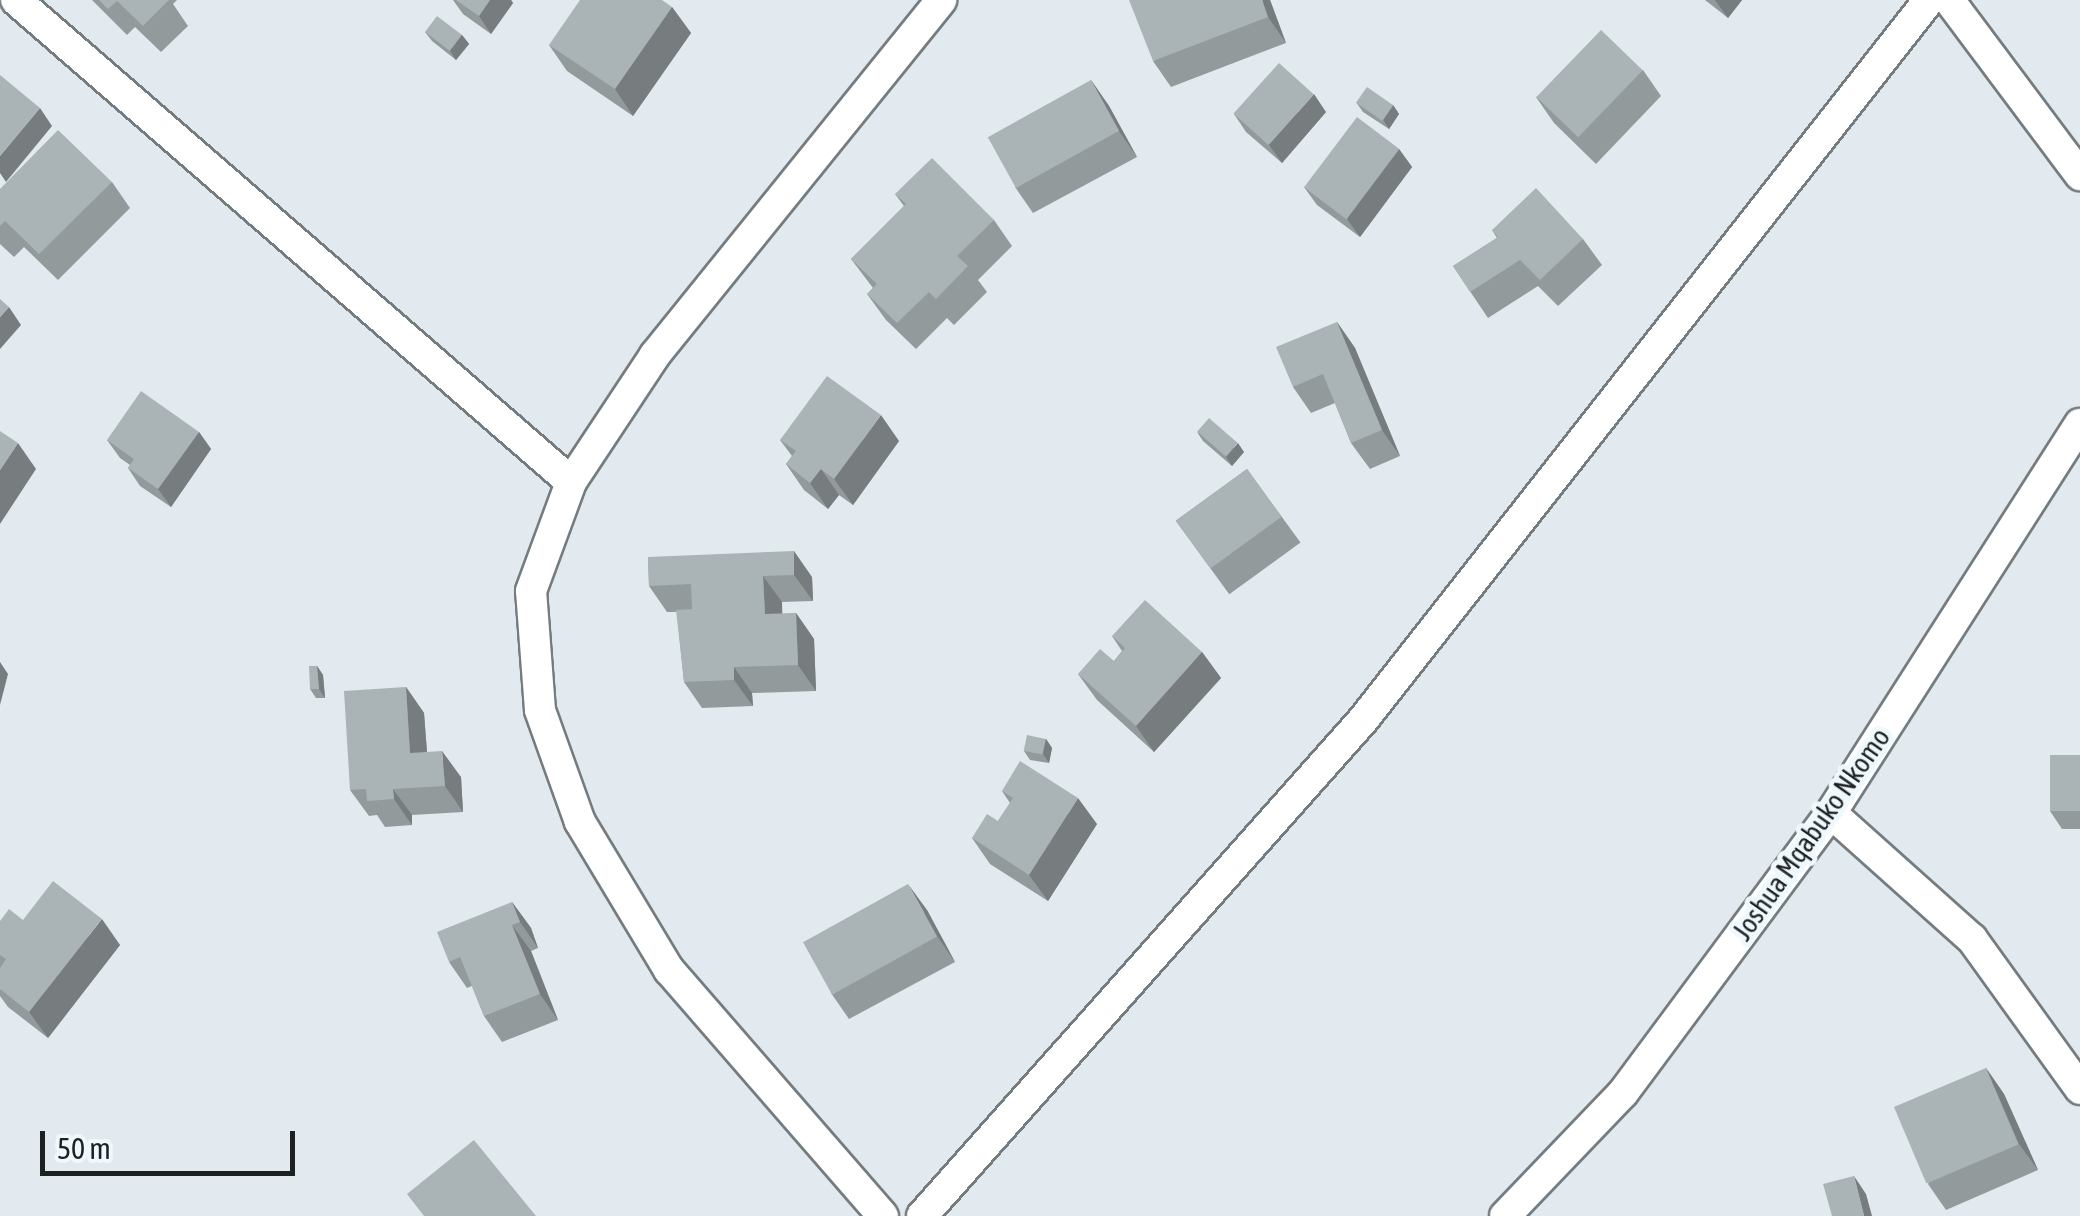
<!DOCTYPE html>
<style>
body{margin:0}
#map{position:relative;width:2080px;height:1216px;overflow:hidden;background:#e2eaef;font-family:"Asap Condensed",sans-serif}
div>[style]{position:absolute}
.roads{filter:drop-shadow(2px 0 #757c80) drop-shadow(-2px 0 #757c80) drop-shadow(0 2px #757c80) drop-shadow(0 -2px #757c80)}
.minor>*{height:30px;margin:-15px;padding:0 15px;transform-origin:15px;border-radius:15px;background:#fff}
.wall>*{inset:0;background:#929a9c;transform-origin:0 0}
.shaded-wall>*{inset:0;background:#777d7f}
.building>*{inset:0;background:#aab3b5;transform-origin:0 0}
span{translate:-50% -50%;white-space:nowrap;text-align:center;line-height:1.15;-webkit-text-stroke:10px #eff8fc;paint-order:stroke}
.street-label{font-size:28px;color:#1e2122}
.scale{position:absolute;left:40px;top:1131px;width:255px;height:45px;box-sizing:border-box;border:5px solid #1e2122;border-top:0;padding-left:12px;font-size:30px;line-height:35px;white-space:nowrap;color:#1e2122;-webkit-text-stroke:8px #eff8fc;paint-order:stroke}
</style>
<div id="map">
<div class="roads">
<div class="minor">
<i style="left:16px;top:0;width:735px;rotate:40.97deg"></i>
<i style="left:1949px;top:0;width:219px;rotate:53.2deg"></i>
<i style="left:1831px;top:813px;width:189px;rotate:41.8deg"></i>
<i style="left:1972px;top:939px;width:185px;rotate:54.2deg"></i>
<i style="left:883px;top:1216px;width:326px;rotate:-131deg"></i>
<i style="left:669px;top:970px;width:173px;rotate:-121deg"></i>
<i style="left:580px;top:822px;width:119px;rotate:-109.7deg"></i>
<i style="left:540px;top:710px;width:119px;rotate:-94.3deg"></i>
<i style="left:531px;top:591px;width:116px;rotate:-69.8deg"></i>
<i style="left:571px;top:482px;width:152px;rotate:-56.5deg"></i>
<i style="left:655px;top:355px;width:456px;rotate:-51.1deg"></i>
<i style="left:922px;top:1216px;width:664px;rotate:-48.36deg"></i>
<i style="left:1363px;top:720px;width:916px;rotate:-51.83deg"></i>
<i style="left:1505px;top:1216px;width:170px;rotate:-46.2deg"></i>
<i style="left:1623px;top:1093px;width:349px;rotate:-53.4deg"></i>
<i style="left:1831px;top:813px;width:462px;rotate:-57.4deg"></i>
</div>
</div>
<div class="wall">
<i style="clip-path:polygon(92px 0,177px 0,173px 4px,188px 26px,161px 52px,135px 27px,127px 35px)"></i>
<i style="clip-path:polygon(453px 0,511px 0,513px 3px,491px 34px,463px 14px)"></i>
<i style="clip-path:polygon(1270px 0,1286px 43px,1171px 87px,1153px 61px)"></i>
<i style="clip-path:polygon(1705px 0,1742px 0,1728px 18px)"></i>
<i style="clip-path:polygon(672px 7px,691px 33px,633px 116px,567px 71px,549px 45px)"></i>
<i style="clip-path:polygon(425px 32px,462px 35px,469px 44px,456px 60px,432px 41px)"></i>
<i style="clip-path:polygon(1643px 70px,1661px 96px,1596px 164px,1554px 123px,1536px 97px)"></i>
<i style="clip-path:polygon(1091px 80px,1109px 106px,1137px 157px,1033px 213px,1015px 187px)"></i>
<i style="clip-path:polygon(1356px 102px,1393px 105px,1399px 114px,1389px 129px,1363px 112px)"></i>
<i style="clip-path:polygon(1326px 112px,1282px 163px,1246px 132px,1234px 114px)"></i>
<i style="clip-path:polygon(1399px 149px,1412px 167px,1360px 237px,1317px 205px,1304px 187px)"></i>
<i style="clip-path:polygon(112px 182px,130px 208px,58px 280px,24px 247px,14px 257px,0 244px,0 189px)"></i>
<i style="clip-path:polygon(895px 194px,994px 220px,1012px 246px,978px 280px,987px 292px,954px 325px,947px 318px,916px 349px,886px 320px,867px 294px,873px 288px,851px 259px,904px 206px)"></i>
<i style="clip-path:polygon(1492px 230px,1583px 239px,1602px 265px,1558px 306px,1538px 286px,1488px 318px,1453px 266px,1497px 238px)"></i>
<i style="clip-path:polygon(1337px 322px,1355px 348px,1400px 456px,1370px 469px,1351px 443px,1335px 403px,1311px 413px,1293px 387px)"></i>
<i style="clip-path:polygon(199px 432px,211px 449px,171px 507px,140px 486px,128px 468px,130px 465px,120px 458px,107px 440px)"></i>
<i style="clip-path:polygon(1197px 432px,1244px 452px,1232px 466px,1203px 441px)"></i>
<i style="clip-path:polygon(780px 440px,899px 441px,853px 505px,839px 495px,828px 509px,804px 490px,786px 464px,792px 456px)"></i>
<i style="left:1247px;top:469px;width:91px;height:88px;rotate:54deg"></i>
<i style="clip-path:polygon(648px 557px,812px 577px,813px 601px,782px 602px,782px 614px,796px 613px,814px 639px,816px 691px,752px 693px,753px 706px,702px 708px,684px 682px,677px 612px,667px 612px,649px 586px)"></i>
<i style="clip-path:polygon(1112px 636px,1202px 652px,1221px 678px,1154px 752px,1097px 700px,1078px 674px,1114px 661px,1122px 651px)"></i>
<i style="clip-path:polygon(317px 666px,323px 675px,325px 698px,316px 698px,310px 689px)"></i>
<i style="clip-path:polygon(406px 687px,424px 713px,427px 752px,461px 777px,463px 812px,412px 815px,412px 825px,385px 827px,377px 815px,369px 816px,350px 790px)"></i>
<i style="clip-path:polygon(1046px 739px,1052px 748px,1049px 763px,1030px 760px,1024px 751px)"></i>
<i style="clip-path:polygon(2080px 755px,2080px 829px,2062px 829px,2050px 811px)"></i>
<i style="clip-path:polygon(1002px 791px,1097px 824px,1048px 901px,990px 864px,972px 838px,998px 821px,1010px 803px)"></i>
<i style="clip-path:polygon(512px 902px,531px 928px,538px 948px,531px 951px,558px 1020px,502px 1042px,484px 1016px,472px 986px,467px 988px,449px 962px)"></i>
<i style="clip-path:polygon(927px 910px,955px 962px,849px 1019px,831px 993px)"></i>
<i style="clip-path:polygon(23px 920px,120px 945px,48px 1038px,8px 1007px,0 996px,0 921px)"></i>
<i style="clip-path:polygon(1986px 1068px,2004px 1094px,2038px 1170px,1946px 1210px,1928px 1184px)"></i>
</div>
<div class="shaded-wall">
<i style="clip-path:polygon(490px 0,511px 0,513px 3px,491px 34px,479px 16px)"></i>
<i style="clip-path:polygon(1262px 0,1270px 0,1286px 43px,1268px 17px)"></i>
<i style="clip-path:polygon(1715px 0,1742px 0,1728px 18px)"></i>
<i style="clip-path:polygon(672px 7px,691px 33px,633px 116px,615px 89px)"></i>
<i style="clip-path:polygon(462px 35px,469px 44px,456px 60px,450px 51px)"></i>
<i style="clip-path:polygon(1091px 80px,1109px 106px,1137px 157px,1119px 131px)"></i>
<i style="clip-path:polygon(1314px 94px,1326px 112px,1282px 163px,1269px 145px)"></i>
<i style="clip-path:polygon(1393px 105px,1399px 114px,1389px 129px,1383px 120px)"></i>
<i style="clip-path:polygon(40px 108px,52px 126px,6px 182px,0 173px,0 156px)"></i>
<i style="clip-path:polygon(1399px 149px,1412px 167px,1360px 237px,1347px 219px)"></i>
<i style="clip-path:polygon(9px 307px,21px 325px,0 349px,0 317px)"></i>
<i style="clip-path:polygon(1337px 322px,1355px 348px,1400px 456px,1382px 430px)"></i>
<i style="clip-path:polygon(881px 415px,899px 441px,853px 505px,834px 479px)"></i>
<i style="clip-path:polygon(199px 432px,211px 449px,171px 507px,158px 489px)"></i>
<i style="clip-path:polygon(18px 443px,36px 469px,0 524px,0 470px)"></i>
<i style="clip-path:polygon(1238px 443px,1244px 452px,1232px 466px,1226px 457px)"></i>
<i style="clip-path:polygon(821px 469px,839px 495px,828px 509px,810px 483px)"></i>
<i style="clip-path:polygon(794px 551px,812px 577px,813px 601px,794px 575px)"></i>
<i style="clip-path:polygon(763px 576px,782px 602px,783px 640px,765px 614px)"></i>
<i style="clip-path:polygon(796px 613px,814px 639px,816px 691px,798px 665px)"></i>
<i style="clip-path:polygon(1202px 652px,1221px 678px,1154px 752px,1136px 726px)"></i>
<i style="clip-path:polygon(0 662px,8px 674px,0 705px)"></i>
<i style="clip-path:polygon(317px 666px,323px 675px,325px 698px,319px 689px)"></i>
<i style="clip-path:polygon(734px 667px,752px 693px,753px 706px,734px 680px)"></i>
<i style="clip-path:polygon(406px 687px,424px 713px,429px 779px,410px 753px)"></i>
<i style="clip-path:polygon(1046px 739px,1052px 748px,1049px 763px,1043px 754px)"></i>
<i style="clip-path:polygon(442px 751px,461px 777px,463px 812px,445px 786px)"></i>
<i style="clip-path:polygon(393px 789px,412px 815px,412px 825px,394px 799px)"></i>
<i style="clip-path:polygon(1078px 798px,1097px 824px,1048px 901px,1029px 875px)"></i>
<i style="clip-path:polygon(908px 884px,927px 910px,955px 962px,937px 936px)"></i>
<i style="clip-path:polygon(512px 902px,531px 928px,538px 948px,520px 922px)"></i>
<i style="clip-path:polygon(102px 919px,120px 945px,48px 1038px,29px 1012px)"></i>
<i style="clip-path:polygon(512px 925px,531px 951px,558px 1020px,540px 994px)"></i>
<i style="clip-path:polygon(1986px 1068px,2004px 1094px,2038px 1170px,2019px 1144px)"></i>
<i style="clip-path:polygon(1854px 1176px,1866px 1194px,1872px 1216px,1864px 1216px)"></i>
</div>
<div class="building">
<i style="clip-path:polygon(99px 0,169px 0,143px 26px,117px 1px,108px 9px)"></i>
<i style="clip-path:polygon(456px 0,490px 0,479px 16px)"></i>
<i style="clip-path:polygon(580px 0,662px 0,672px 7px,615px 89px,549px 45px)"></i>
<i style="clip-path:polygon(1129px 0,1262px 0,1268px 17px,1153px 61px)"></i>
<i style="left:437px;top:16px;width:31px;height:20px;rotate:37deg"></i>
<i style="left:1601px;top:30px;width:58px;height:93px;rotate:44deg"></i>
<i style="left:1279px;top:63px;width:47px;height:68px;rotate:42deg"></i>
<i style="clip-path:polygon(0 75px,40px 108px,0 156px)"></i>
<i style="left:1091px;top:80px;width:58px;height:118px;rotate:61deg"></i>
<i style="left:1367px;top:87px;width:32px;height:19px;rotate:35deg"></i>
<i style="left:1357px;top:117px;width:53px;height:88px;rotate:37deg"></i>
<i style="clip-path:polygon(58px 130px,112px 182px,39px 254px,5px 221px,0 226px,0 189px)"></i>
<i style="clip-path:polygon(932px 158px,994px 220px,957px 256px,968px 266px,936px 299px,929px 292px,897px 323px,867px 294px,877px 284px,851px 259px,906px 204px,895px 194px)"></i>
<i style="clip-path:polygon(1536px 188px,1583px 239px,1540px 280px,1520px 260px,1470px 292px,1453px 266px,1498px 237px,1492px 230px)"></i>
<i style="clip-path:polygon(0 299px,9px 307px,0 317px)"></i>
<i style="clip-path:polygon(1337px 322px,1382px 430px,1351px 443px,1323px 374px,1293px 387px,1276px 347px)"></i>
<i style="clip-path:polygon(827px 376px,881px 415px,834px 479px,821px 469px,810px 483px,786px 464px,796px 451px,780px 440px)"></i>
<i style="clip-path:polygon(141px 391px,199px 432px,158px 489px,128px 468px,134px 459px,107px 440px)"></i>
<i style="left:1209px;top:418px;width:38px;height:18px;rotate:41deg"></i>
<i style="clip-path:polygon(0 431px,18px 443px,0 470px)"></i>
<i style="left:1247px;top:469px;width:59px;height:88px;rotate:54deg"></i>
<i style="clip-path:polygon(794px 551px,794px 575px,763px 576px,765px 614px,796px 613px,798px 665px,734px 667px,734px 680px,684px 682px,676px 610px,692px 609px,691px 584px,649px 586px,648px 557px)"></i>
<i style="clip-path:polygon(1145px 600px,1202px 652px,1136px 726px,1078px 674px,1100px 649px,1114px 661px,1125px 648px,1112px 636px)"></i>
<i style="clip-path:polygon(309px 666px,317px 666px,319px 689px,310px 689px)"></i>
<i style="clip-path:polygon(406px 687px,410px 753px,442px 751px,445px 786px,393px 789px,394px 799px,367px 801px,366px 789px,350px 790px,344px 691px)"></i>
<i style="left:1027px;top:735px;width:19px;height:16px;rotate:12deg"></i>
<i style="left:2050px;top:755px;width:30px;height:56px"></i>
<i style="clip-path:polygon(1020px 761px,1078px 798px,1029px 875px,972px 838px,987px 814px,998px 821px,1013px 798px,1002px 791px)"></i>
<i style="clip-path:polygon(53px 881px,102px 919px,29px 1012px,0 989px,0 968px,6px 959px,0 955px,0 921px,9px 909px,23px 920px)"></i>
<i style="left:908px;top:884px;width:60px;height:120px;rotate:61deg"></i>
<i style="clip-path:polygon(512px 902px,520px 922px,512px 925px,540px 994px,484px 1016px,460px 957px,449px 962px,437px 932px)"></i>
<i style="left:1986px;top:1068px;width:83px;height:100px;rotate:67deg"></i>
<i style="clip-path:polygon(474px 1140px,536px 1216px,424px 1216px,407px 1194px)"></i>
<i style="clip-path:polygon(1854px 1176px,1864px 1216px,1832px 1216px,1823px 1184px)"></i>
</div>
<div class="street-label">
<span style="left:1811px;top:834px;rotate:-55deg">Joshua Mqabuko Nkomo</span>
</div>
<div class="scale">50 m</div>
</div>
